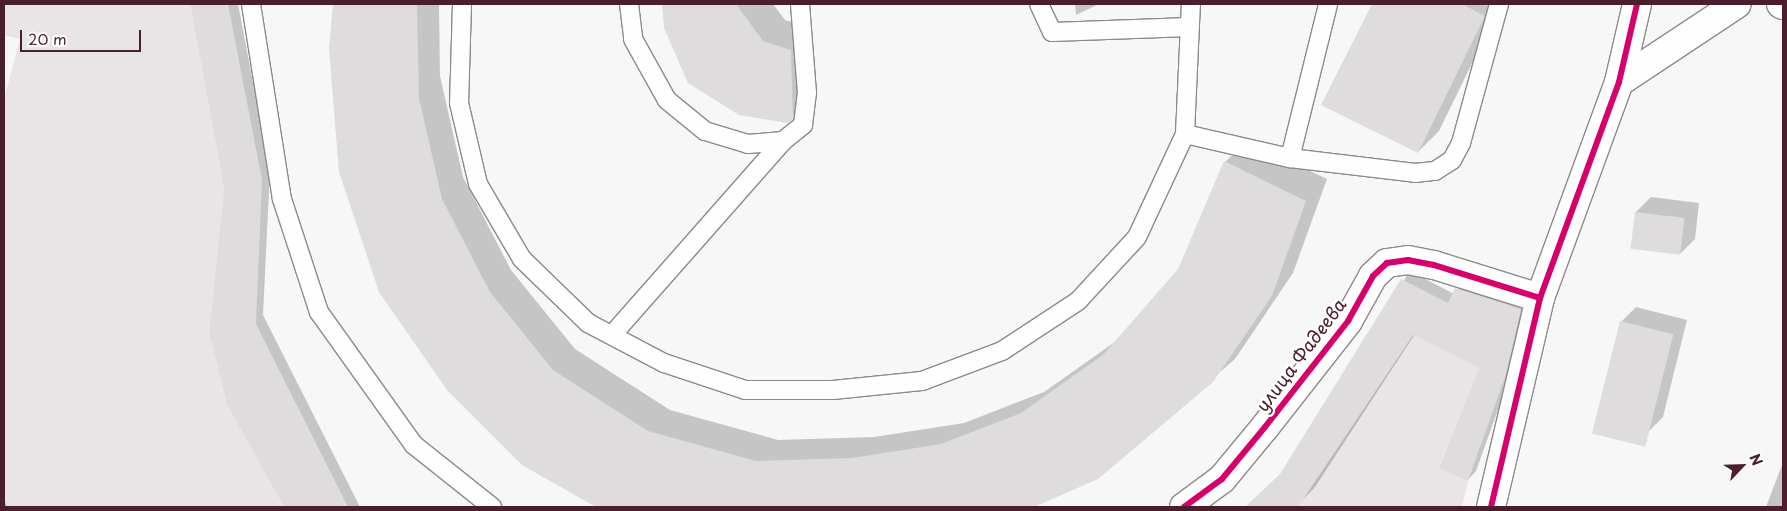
<!DOCTYPE html>
<meta charset="utf-8">
<style>
body{margin:0}
#map{position:relative;width:1787px;height:511px;overflow:hidden;background:#f7f7f7;font-family:"Playpen Sans",sans-serif}
div>[style]{position:absolute}
.green>*{inset:0;background:#e9e5e6}
.shadow>*{inset:0;background:#0003}
.building>*{inset:0;background:#dedcdc;transform-origin:0 0}
.roads{filter:drop-shadow(1px 0 #90888a) drop-shadow(-1px 0 #90888a) drop-shadow(0 1px #90888a) drop-shadow(0 -1px #90888a)}
.lane>*{height:18px;margin:-9px;padding:0 9px;transform-origin:9px;border-radius:9px;background:#fefefe}
.street>*{height:28px;margin:-14px;padding:0 14px;transform-origin:14px;border-radius:14px;background:#fefefe}
.cycleway>*{height:6px;margin:-3px;padding:0 3px;transform-origin:3px;border-radius:3px;background:#d6006c}
span{translate:-50% -50%;white-space:nowrap;text-align:center;line-height:1.15;-webkit-text-stroke:4.5px #fff;paint-order:stroke}
.street-label{font-size:18px;color:#4a1f2b}
.frame{position:absolute;inset:0;border:5px solid #4a1f2b;pointer-events:none}
.north{position:absolute;left:1717px;top:441px;width:50px;height:50px;-webkit-text-stroke:4px #fff;paint-order:stroke;rotate:66deg;font-size:14px;font-weight:700;line-height:20px;text-align:center;color:#4a1f2b}
.north::after{content:'';display:block;margin:auto;width:18px;height:22px;background:#4a1f2b;clip-path:polygon(50% 0,100% 100%,50% 72%,0 100%)}
.scale{position:absolute;left:20px;top:30px;width:121px;height:22px;box-sizing:border-box;border:2px solid #4a1f2b;border-top:0;padding-left:6px;font-size:15px;line-height:18px;white-space:nowrap;color:#4a1f2b;-webkit-text-stroke:4px #fff;paint-order:stroke}
</style>
<div id="map">
<div class="green">
<i style="clip-path:polygon(4px 4px,190px 4px,224px 189px,209px 332px,227px 405px,284px 507px,4px 507px,4px 99px,20px 39px,4px 35px)"></i>
<i style="clip-path:polygon(1413px 335px,1491px 340px,1439px 467px,1468px 481px,1462px 507px,1298px 507px)"></i>
</div>
<div class="shadow">
<i style="clip-path:polygon(191px 4px,238px 4px,270px 171px,263px 315px,360px 507px,286px 507px,228px 405px,225px 189px)"></i>
<i style="clip-path:polygon(334px 4px,439px 4px,440px 76px,463px 177px,511px 270px,575px 349px,670px 410px,778px 440px,874px 437px,964px 423px,1044px 392px,1119px 339px,1179px 270px,1225px 162px,1247px 141px,1327px 179px,1293px 273px,1235px 359px,1097px 478px,1031px 507px,599px 507px,523px 464px,331px 49px)"></i>
<i style="clip-path:polygon(665px 4px,773px 4px,785px 20px,812px 28px,814px 97px,792px 118px,665px 27px)"></i>
<i style="clip-path:polygon(1075px 4px,1099px 4px,1076px 15px)"></i>
<i style="clip-path:polygon(1373px 4px,1501px 4px,1439px 131px,1418px 152px,1323px 104px)"></i>
<i style="clip-path:polygon(1651px 197px,1699px 203px,1695px 239px,1680px 254px,1636px 212px)"></i>
<i style="clip-path:polygon(1410px 271px,1454px 294px,1464px 280px,1529px 301px,1513px 368px,1476px 471px,1468px 480px,1481px 367px,1415px 334px,1315px 487px,1296px 507px,1246px 507px,1282px 473px)"></i>
<i style="clip-path:polygon(1636px 307px,1687px 320px,1663px 417px,1648px 432px,1621px 322px)"></i>
<i style="clip-path:polygon(1783px 463px,1783px 507px,1766px 507px,1782px 465px)"></i>
<i style="clip-path:polygon(4px 499px,7px 507px,4px 507px)"></i>
</div>
<div class="building">
<i style="clip-path:polygon(190px 4px,228px 4px,262px 180px,256px 324px,348px 507px,284px 507px,227px 405px,209px 332px,224px 189px)"></i>
<i style="clip-path:polygon(333px 4px,417px 4px,419px 98px,442px 199px,490px 292px,553px 370px,648px 431px,756px 461px,852px 458px,941px 444px,1021px 413px,1103px 355px,1178px 269px,1224px 161px,1306px 201px,1272px 296px,1213px 382px,1098px 479px,1034px 507px,596px 507px,522px 465px,447px 390px,379px 292px,339px 172px,329px 49px)"></i>
<i style="clip-path:polygon(662px 4px,736px 4px,763px 41px,791px 50px,793px 119px,788px 123px,739px 115px,688px 83px,664px 28px)"></i>
<i style="clip-path:polygon(1372px 4px,1462px 4px,1485px 16px,1418px 153px,1321px 105px)"></i>
<i style="left:1635px;top:212px;width:50px;height:37px;rotate:7deg"></i>
<i style="clip-path:polygon(1401px 279px,1448px 303px,1455px 288px,1521px 309px,1505px 377px,1468px 481px,1439px 468px,1479px 368px,1413px 335px,1298px 507px,1245px 507px,1280px 474px)"></i>
<i style="left:1620px;top:321px;width:55px;height:116px;rotate:14deg"></i>
</div>
<div class="roads">
<div class="lane">
<i style="left:251px;top:4px;width:197px;rotate:81deg"></i>
<i style="left:282px;top:199px;width:119px;rotate:71.9deg"></i>
<i style="left:319px;top:312px;width:163px;rotate:54.5deg"></i>
<i style="left:414px;top:445px;width:100px;rotate:38.5deg"></i>
<i style="left:462px;top:4px;width:99px;rotate:91.7deg"></i>
<i style="left:459px;top:103px;width:83px;rotate:76.8deg"></i>
<i style="left:478px;top:184px;width:87px;rotate:59.6deg"></i>
<i style="left:522px;top:259px;width:92px;rotate:44.1deg"></i>
<i style="left:588px;top:323px;width:86px;rotate:27.8deg"></i>
<i style="left:664px;top:363px;width:85px;rotate:18.4deg"></i>
<i style="left:745px;top:390px;width:88px"></i>
<i style="left:833px;top:390px;width:89px;rotate:-5.8deg"></i>
<i style="left:922px;top:381px;width:85px;rotate:-20.6deg"></i>
<i style="left:1002px;top:351px;width:91px;rotate:-33.3deg"></i>
<i style="left:1078px;top:301px;width:87px;rotate:-47.3deg"></i>
<i style="left:1137px;top:237px;width:114px;rotate:-65deg"></i>
<i style="left:1185px;top:134px;width:130px;rotate:-87.4deg"></i>
<i style="left:629px;top:4px;width:35px;rotate:83deg"></i>
<i style="left:633px;top:39px;width:70px;rotate:60.9deg"></i>
<i style="left:667px;top:100px;width:49px;rotate:39.2deg"></i>
<i style="left:705px;top:131px;width:45px;rotate:16.8deg"></i>
<i style="left:748px;top:144px;width:35px;rotate:-5deg"></i>
<i style="left:783px;top:141px;width:26px;rotate:-39deg"></i>
<i style="left:803px;top:125px;width:32px;rotate:-83deg"></i>
<i style="left:807px;top:93px;width:89px;rotate:-94.5deg"></i>
<i style="left:1039px;top:4px;width:31px;rotate:65deg"></i>
<i style="left:1052px;top:32px;width:138px;rotate:-2.1deg"></i>
<i style="left:1185px;top:134px;width:108px;rotate:12.9deg"></i>
<i style="left:1290px;top:158px;width:126px;rotate:6.8deg"></i>
<i style="left:1415px;top:173px;width:20px;rotate:-6deg"></i>
<i style="left:1435px;top:171px;width:20px;rotate:-33deg"></i>
<i style="left:1452px;top:160px;width:19px;rotate:-62deg"></i>
<i style="left:1461px;top:143px;width:144px;rotate:-74.7deg"></i>
<i style="left:1290px;top:158px;width:159px;rotate:-76.1deg"></i>
<i style="left:612px;top:335px;width:259px;rotate:-48.6deg"></i>
</div>
<div class="street">
<i style="left:1781px;top:4px;width:2px;rotate:27deg"></i>
<i style="left:1619px;top:82px;width:141px;rotate:-33.5deg"></i>
<i style="left:1184px;top:507px;width:47px;rotate:-36.4deg"></i>
<i style="left:1222px;top:479px;width:67px;rotate:-50.4deg"></i>
<i style="left:1265px;top:427px;width:135px;rotate:-51.9deg"></i>
<i style="left:1348px;top:321px;width:51px;rotate:-60.9deg"></i>
<i style="left:1373px;top:276px;width:19px;rotate:-43deg"></i>
<i style="left:1387px;top:263px;width:21px;rotate:-8deg"></i>
<i style="left:1408px;top:260px;width:26px;rotate:11deg"></i>
<i style="left:1434px;top:265px;width:111px;rotate:17.3deg"></i>
<i style="left:1491px;top:507px;width:215px;rotate:-76.8deg"></i>
<i style="left:1540px;top:298px;width:230px;rotate:-69.9deg"></i>
<i style="left:1619px;top:82px;width:80px;rotate:-77deg"></i>
</div>
</div>
<div class="cycleway">
<i style="left:1184px;top:507px;width:47px;rotate:-36.4deg"></i>
<i style="left:1222px;top:479px;width:67px;rotate:-50.4deg"></i>
<i style="left:1265px;top:427px;width:135px;rotate:-51.9deg"></i>
<i style="left:1348px;top:321px;width:51px;rotate:-60.9deg"></i>
<i style="left:1373px;top:276px;width:19px;rotate:-43deg"></i>
<i style="left:1387px;top:263px;width:21px;rotate:-8deg"></i>
<i style="left:1408px;top:260px;width:26px;rotate:11deg"></i>
<i style="left:1434px;top:265px;width:111px;rotate:17.3deg"></i>
<i style="left:1491px;top:507px;width:215px;rotate:-76.8deg"></i>
<i style="left:1540px;top:298px;width:230px;rotate:-69.9deg"></i>
<i style="left:1619px;top:82px;width:80px;rotate:-77deg"></i>
</div>
<div class="street-label">
<span style="left:1301px;top:355px;rotate:-53deg">улица Фадеева</span>
</div>
<div class="frame"></div>
<div class="north">N</div>
<div class="scale">20 m</div>
</div>
